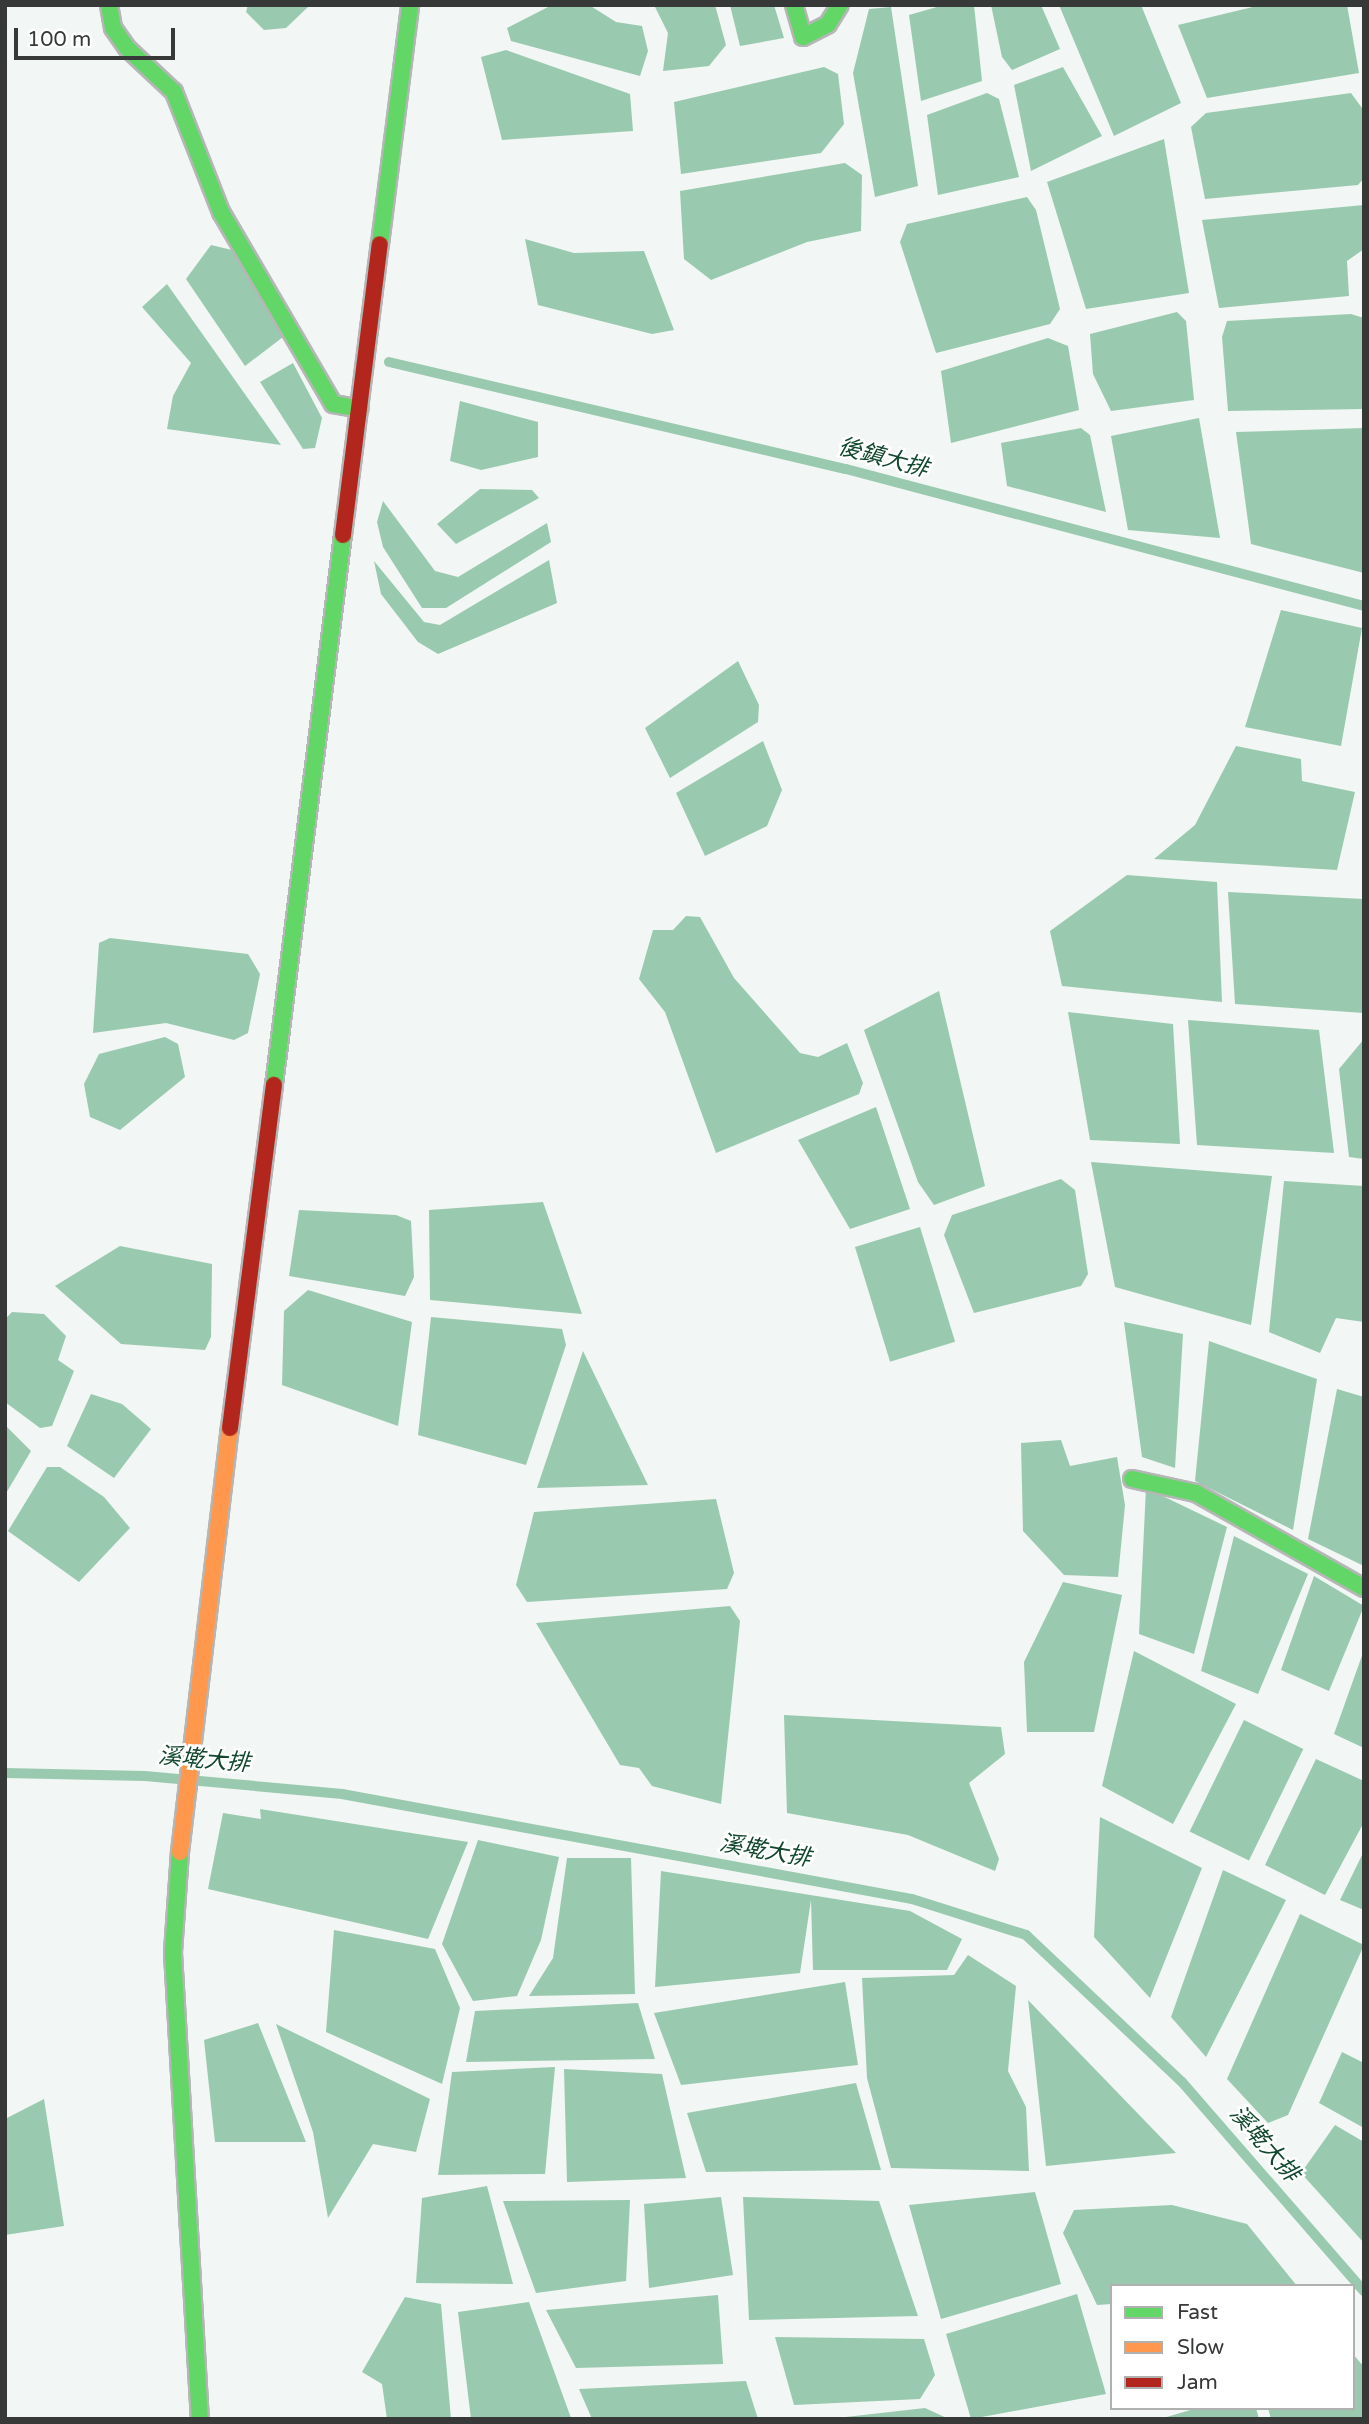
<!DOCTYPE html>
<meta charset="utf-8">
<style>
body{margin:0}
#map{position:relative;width:1369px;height:2424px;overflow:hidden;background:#f2f6f4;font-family:"Varela Round","Noto Sans TC",sans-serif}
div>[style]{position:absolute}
.water>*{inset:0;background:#99caaf;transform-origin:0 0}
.canal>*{height:10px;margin:-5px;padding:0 5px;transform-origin:5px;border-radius:5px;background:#99caaf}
.roads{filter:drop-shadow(2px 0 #b4b7b5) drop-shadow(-2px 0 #b4b7b5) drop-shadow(0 2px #b4b7b5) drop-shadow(0 -2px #b4b7b5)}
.fast>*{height:16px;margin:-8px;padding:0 8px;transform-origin:8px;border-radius:8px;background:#63d668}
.slow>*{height:16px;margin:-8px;padding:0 8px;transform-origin:8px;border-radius:8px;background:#ff974d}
.jam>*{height:16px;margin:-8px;padding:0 8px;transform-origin:8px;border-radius:8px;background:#b3261e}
span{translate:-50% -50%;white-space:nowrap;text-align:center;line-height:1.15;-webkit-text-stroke:5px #fff;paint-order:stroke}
.water-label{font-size:23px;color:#11482f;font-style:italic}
.frame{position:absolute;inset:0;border:7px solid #363937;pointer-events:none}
.legend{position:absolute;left:1110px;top:2284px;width:245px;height:126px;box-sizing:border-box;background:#fff;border:2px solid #afb0af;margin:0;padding:9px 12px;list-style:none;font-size:21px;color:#363937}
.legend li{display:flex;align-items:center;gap:14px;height:35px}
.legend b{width:35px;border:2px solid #afb0af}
.scale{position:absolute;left:14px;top:28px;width:161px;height:32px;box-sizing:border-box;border:4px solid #363937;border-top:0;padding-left:9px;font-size:21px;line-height:24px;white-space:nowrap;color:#363937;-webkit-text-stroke:5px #fff;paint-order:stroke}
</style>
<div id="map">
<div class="water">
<i style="clip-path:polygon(248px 5px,310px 5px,286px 28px,264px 30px,246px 12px)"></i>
<i style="clip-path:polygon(552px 5px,589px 5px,616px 22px,642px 26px,648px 51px,640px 76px,511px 41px,507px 28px)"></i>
<i style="clip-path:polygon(654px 5px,715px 5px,726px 45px,709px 66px,663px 71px,668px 33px)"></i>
<i style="clip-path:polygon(730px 5px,774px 5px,784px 38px,740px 46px)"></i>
<i style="clip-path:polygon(944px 5px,974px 5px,982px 81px,921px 101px,909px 15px)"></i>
<i style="clip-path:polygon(991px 5px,1041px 5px,1060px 49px,1012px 70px,1002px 57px)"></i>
<i style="clip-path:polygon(1059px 5px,1141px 5px,1181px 103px,1114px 136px)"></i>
<i style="clip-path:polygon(1261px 5px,1347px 5px,1359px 73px,1207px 98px,1178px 25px)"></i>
<i style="clip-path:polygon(891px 7px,918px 186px,875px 197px,853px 73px,869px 9px)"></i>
<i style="clip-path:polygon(506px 50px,630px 94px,633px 131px,502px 140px,481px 57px)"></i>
<i style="clip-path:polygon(824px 67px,838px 74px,844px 124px,821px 153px,681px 174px,674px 102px)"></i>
<i style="clip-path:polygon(1063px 67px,1102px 136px,1031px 171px,1014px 85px)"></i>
<i style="clip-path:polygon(987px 93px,999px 99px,1019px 177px,938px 195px,927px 115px)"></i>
<i style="clip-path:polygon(1351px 93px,1362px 108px,1364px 178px,1358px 185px,1205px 199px,1191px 127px,1206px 113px)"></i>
<i style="clip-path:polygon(1164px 139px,1189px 293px,1086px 309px,1047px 182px)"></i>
<i style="clip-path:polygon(845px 163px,862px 175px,861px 231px,807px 242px,711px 280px,684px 259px,680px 191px)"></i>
<i style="clip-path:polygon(1027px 197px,1036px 210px,1060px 309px,1050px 324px,936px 353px,900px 242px,907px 224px)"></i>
<i style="clip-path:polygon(1364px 205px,1364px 249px,1347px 261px,1349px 296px,1219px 308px,1202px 220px)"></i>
<i style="clip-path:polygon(525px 239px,574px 253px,644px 251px,674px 330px,652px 334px,538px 305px)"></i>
<i style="clip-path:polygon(211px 245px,232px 250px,283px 337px,245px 366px,186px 279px)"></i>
<i style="clip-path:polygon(167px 284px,281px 445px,167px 429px,173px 396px,191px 363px,142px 307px)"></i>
<i style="clip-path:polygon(1177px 312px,1186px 321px,1194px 400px,1111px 411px,1093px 374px,1090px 334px)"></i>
<i style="clip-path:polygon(1351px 314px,1364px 318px,1364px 409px,1228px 411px,1222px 337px,1227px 321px)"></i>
<i style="clip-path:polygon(1048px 338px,1068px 346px,1079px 410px,951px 443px,941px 371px)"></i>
<i style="clip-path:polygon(293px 363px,322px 418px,315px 448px,303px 449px,260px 382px)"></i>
<i style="clip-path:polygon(460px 401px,538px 422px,538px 457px,481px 470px,450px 461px)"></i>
<i style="clip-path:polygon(1199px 418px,1220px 538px,1128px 530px,1111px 436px)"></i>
<i style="clip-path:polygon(1081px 428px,1090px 435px,1106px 512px,1007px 486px,1001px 443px)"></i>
<i style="clip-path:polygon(1364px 428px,1364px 573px,1251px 544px,1236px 432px)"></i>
<i style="clip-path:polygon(480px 489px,532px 490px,539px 498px,456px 544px,437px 524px)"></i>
<i style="clip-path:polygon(383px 501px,435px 571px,458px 577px,547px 523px,551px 542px,446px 608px,422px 608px,383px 547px,377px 522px)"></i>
<i style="clip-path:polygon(549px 560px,557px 603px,438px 654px,418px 642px,381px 594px,374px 561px,424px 622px,440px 625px)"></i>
<i style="clip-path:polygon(1281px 610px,1362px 628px,1341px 746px,1245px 727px)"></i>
<i style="clip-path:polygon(738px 661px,759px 705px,758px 722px,670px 778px,645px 728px)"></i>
<i style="clip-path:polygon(763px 741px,782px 790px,767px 826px,705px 856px,676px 793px)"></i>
<i style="clip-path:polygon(1236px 746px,1301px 759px,1302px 781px,1355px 792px,1337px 870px,1154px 859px,1195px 825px)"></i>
<i style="clip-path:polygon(1127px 875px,1217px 882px,1222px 1002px,1062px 986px,1050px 931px)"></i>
<i style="clip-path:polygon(1228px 892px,1364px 899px,1364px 1013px,1235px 1004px)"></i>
<i style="clip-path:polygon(686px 916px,700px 917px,734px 978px,800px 1053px,818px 1057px,847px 1043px,863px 1083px,859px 1094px,716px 1153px,665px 1012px,639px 979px,653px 930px,673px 930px)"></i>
<i style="clip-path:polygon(110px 938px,248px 954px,260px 974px,248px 1033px,234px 1040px,166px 1023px,93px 1033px,99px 943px)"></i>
<i style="clip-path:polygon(939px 991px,985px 1186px,934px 1205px,918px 1182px,864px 1030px)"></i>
<i style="clip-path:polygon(1068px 1012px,1173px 1024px,1180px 1144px,1090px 1140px)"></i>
<i style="clip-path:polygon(1188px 1020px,1319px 1030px,1334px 1153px,1197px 1145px)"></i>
<i style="clip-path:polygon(165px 1037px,178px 1044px,185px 1077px,120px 1130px,90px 1117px,84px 1084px,99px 1054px)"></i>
<i style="clip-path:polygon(1364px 1039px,1364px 1159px,1349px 1157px,1339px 1069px)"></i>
<i style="clip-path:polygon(876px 1107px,910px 1209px,850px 1229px,798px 1140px)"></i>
<i style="clip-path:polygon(1091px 1162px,1272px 1176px,1251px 1325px,1115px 1287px)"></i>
<i style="clip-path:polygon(1061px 1179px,1075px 1190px,1088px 1274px,1081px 1286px,974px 1313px,944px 1235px,952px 1215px)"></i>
<i style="clip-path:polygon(1284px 1181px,1364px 1186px,1364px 1322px,1336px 1318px,1320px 1353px,1269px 1332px)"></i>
<i style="clip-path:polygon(543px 1202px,582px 1314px,430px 1300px,429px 1210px)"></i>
<i style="clip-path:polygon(299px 1210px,396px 1215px,411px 1221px,414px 1277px,405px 1296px,289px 1276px)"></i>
<i style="left:920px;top:1227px;width:120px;height:68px;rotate:73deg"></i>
<i style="clip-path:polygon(120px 1246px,212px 1264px,211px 1337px,205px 1350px,121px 1344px,55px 1286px)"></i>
<i style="clip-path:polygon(308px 1290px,412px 1322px,398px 1426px,282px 1385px,284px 1311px)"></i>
<i style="clip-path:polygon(12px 1312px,44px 1314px,66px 1336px,58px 1360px,74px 1371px,52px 1426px,40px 1428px,5px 1402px,5px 1319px)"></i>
<i style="clip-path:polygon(431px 1317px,562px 1329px,566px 1345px,526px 1465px,418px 1435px)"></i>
<i style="clip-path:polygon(1124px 1322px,1183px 1334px,1175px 1468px,1142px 1457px)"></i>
<i style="clip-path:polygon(1209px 1341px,1317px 1379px,1293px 1530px,1195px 1481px)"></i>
<i style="clip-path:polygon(583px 1351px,648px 1485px,537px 1488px)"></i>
<i style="clip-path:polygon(1337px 1389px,1364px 1397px,1364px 1566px,1308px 1539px)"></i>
<i style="clip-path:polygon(91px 1394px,122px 1404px,151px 1429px,114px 1478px,67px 1446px)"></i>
<i style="clip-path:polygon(5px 1425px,31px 1451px,5px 1495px)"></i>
<i style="clip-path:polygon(1061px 1440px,1070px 1466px,1117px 1457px,1125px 1505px,1118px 1577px,1064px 1575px,1023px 1531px,1021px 1443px)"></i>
<i style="clip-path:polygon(47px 1467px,60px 1467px,104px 1497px,130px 1528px,79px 1582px,8px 1531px)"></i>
<i style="clip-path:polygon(1146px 1488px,1227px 1527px,1194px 1654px,1139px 1634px)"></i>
<i style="clip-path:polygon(716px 1499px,734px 1573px,727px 1589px,527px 1602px,516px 1585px,534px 1512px)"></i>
<i style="clip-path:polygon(1234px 1536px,1308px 1574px,1258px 1694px,1201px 1671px)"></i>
<i style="clip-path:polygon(1314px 1576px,1364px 1606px,1329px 1691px,1281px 1670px)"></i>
<i style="clip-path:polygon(1063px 1582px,1122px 1595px,1094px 1732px,1027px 1732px,1024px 1662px)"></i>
<i style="clip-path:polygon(730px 1606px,740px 1621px,721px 1804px,652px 1786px,639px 1768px,620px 1765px,536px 1623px)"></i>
<i style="clip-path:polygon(1364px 1650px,1364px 1748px,1334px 1734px)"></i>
<i style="clip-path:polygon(1134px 1651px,1236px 1704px,1173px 1824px,1102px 1786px)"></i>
<i style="clip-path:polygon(784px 1715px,1001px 1727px,1005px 1754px,969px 1783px,999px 1859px,995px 1871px,908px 1835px,787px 1813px)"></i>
<i style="left:1244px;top:1720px;width:66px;height:124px;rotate:26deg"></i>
<i style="clip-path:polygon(1316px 1759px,1364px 1781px,1364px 1822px,1325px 1895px,1265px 1865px)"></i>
<i style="clip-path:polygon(260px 1809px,468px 1842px,428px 1939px,208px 1889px,223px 1813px,261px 1819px)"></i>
<i style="clip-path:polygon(1100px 1817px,1202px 1868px,1150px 1998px,1094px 1937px)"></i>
<i style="clip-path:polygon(478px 1840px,559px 1857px,541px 1940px,517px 1996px,473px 2001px,442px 1944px)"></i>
<i style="clip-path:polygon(1364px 1851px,1364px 1910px,1340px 1900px)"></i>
<i style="clip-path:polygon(567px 1858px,631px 1858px,635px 1994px,529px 1996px,553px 1958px)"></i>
<i style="clip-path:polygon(1223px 1870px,1286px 1900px,1206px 2057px,1171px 2017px)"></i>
<i style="clip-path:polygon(661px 1871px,910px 1911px,962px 1939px,947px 1970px,813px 1970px,811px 1900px,800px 1973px,655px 1987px)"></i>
<i style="clip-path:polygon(1300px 1914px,1364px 1945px,1288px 2115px,1268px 2123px,1227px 2079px)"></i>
<i style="clip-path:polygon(334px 1930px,435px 1949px,460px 2008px,442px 2084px,326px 2032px)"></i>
<i style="clip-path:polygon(968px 1955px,1016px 1986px,1008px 2071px,1026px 2107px,1029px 2171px,891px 2168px,867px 2078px,862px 1978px,954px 1975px)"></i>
<i style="clip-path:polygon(845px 1982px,858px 2065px,681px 2085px,654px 2013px)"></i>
<i style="clip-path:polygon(1028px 1999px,1028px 2000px,1176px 2153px,1046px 2166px)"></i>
<i style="clip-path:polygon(638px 2003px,655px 2059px,466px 2062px,475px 2011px)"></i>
<i style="clip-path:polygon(258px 2023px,306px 2142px,215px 2142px,204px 2040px)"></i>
<i style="clip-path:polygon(276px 2024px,430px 2099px,416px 2152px,373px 2144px,328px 2218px,313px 2132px)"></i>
<i style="clip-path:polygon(1342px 2052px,1364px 2063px,1364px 2128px,1319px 2103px)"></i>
<i style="clip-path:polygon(555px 2067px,545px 2174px,438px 2175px,452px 2072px)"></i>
<i style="clip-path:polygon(564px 2069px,662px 2074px,686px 2178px,567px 2182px)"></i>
<i style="clip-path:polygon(856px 2083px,881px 2170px,706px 2172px,687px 2113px)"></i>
<i style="clip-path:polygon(44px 2099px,64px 2226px,5px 2235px,5px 2119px)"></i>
<i style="clip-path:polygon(1335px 2125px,1364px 2142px,1364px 2243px,1301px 2173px)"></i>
<i style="clip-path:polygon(487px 2186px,513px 2284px,416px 2283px,422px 2198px)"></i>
<i style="clip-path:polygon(1035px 2192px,1061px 2284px,941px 2319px,909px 2205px)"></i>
<i style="clip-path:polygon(721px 2197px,733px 2275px,649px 2288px,644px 2204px)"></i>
<i style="clip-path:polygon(743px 2197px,879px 2201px,918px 2316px,749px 2320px)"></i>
<i style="clip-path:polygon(630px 2200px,626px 2281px,536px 2293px,503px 2201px)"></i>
<i style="clip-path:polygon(1172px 2205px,1247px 2224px,1297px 2286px,1112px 2286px,1112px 2304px,1097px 2305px,1063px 2233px,1074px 2210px)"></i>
<i style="clip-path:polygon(1077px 2294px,1106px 2394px,971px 2419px,946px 2334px)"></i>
<i style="clip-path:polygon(718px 2295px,723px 2364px,576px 2368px,546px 2310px)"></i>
<i style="clip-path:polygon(405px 2297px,441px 2304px,451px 2419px,387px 2419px,382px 2384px,362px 2372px)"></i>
<i style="clip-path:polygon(529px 2302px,571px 2418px,471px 2419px,458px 2312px)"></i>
<i style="clip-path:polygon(775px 2337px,924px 2339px,935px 2375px,920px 2399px,794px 2405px)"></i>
<i style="clip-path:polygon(1353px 2354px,1364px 2367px,1364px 2419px,1271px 2419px,1268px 2408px,1353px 2408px)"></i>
<i style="clip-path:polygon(746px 2381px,758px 2419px,592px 2419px,579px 2389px)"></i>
<i style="clip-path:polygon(925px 2408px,949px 2419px,828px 2419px)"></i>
<i style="clip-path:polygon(1197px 2408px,1256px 2408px,1259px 2419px,1160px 2419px)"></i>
</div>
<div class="canal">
<i style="left:389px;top:362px;width:469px;rotate:13.2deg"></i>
<i style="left:846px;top:469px;width:536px;rotate:14.81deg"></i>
<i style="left:5px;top:1773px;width:140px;rotate:1.2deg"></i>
<i style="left:145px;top:1776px;width:198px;rotate:5.2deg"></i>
<i style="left:342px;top:1794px;width:580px;rotate:10.44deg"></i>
<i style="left:912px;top:1899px;width:120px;rotate:17.5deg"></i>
<i style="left:1026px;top:1935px;width:214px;rotate:43.3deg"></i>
<i style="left:1182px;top:2082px;width:277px;rotate:49deg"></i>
</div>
<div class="roads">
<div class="fast">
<i style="left:109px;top:5px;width:23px;rotate:80deg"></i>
<i style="left:113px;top:28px;width:24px;rotate:55deg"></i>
<i style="left:127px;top:48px;width:64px;rotate:43.1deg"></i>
<i style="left:174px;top:92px;width:129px;rotate:68.6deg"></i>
<i style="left:221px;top:212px;width:222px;rotate:59.7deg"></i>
<i style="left:333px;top:404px;width:27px;rotate:10deg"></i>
<i style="left:794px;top:5px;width:33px;rotate:74deg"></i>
<i style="left:803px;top:37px;width:28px;rotate:-27deg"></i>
<i style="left:828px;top:24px;width:22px;rotate:-58deg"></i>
<i style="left:380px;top:244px;width:241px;rotate:-82.8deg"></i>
<i style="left:274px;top:1085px;width:554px;rotate:-82.85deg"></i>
<i style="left:1132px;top:1479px;width:66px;rotate:12.3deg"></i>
<i style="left:1196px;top:1493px;width:193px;rotate:29.5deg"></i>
<i style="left:180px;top:1852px;width:101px;rotate:94deg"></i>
<i style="left:173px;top:1953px;width:467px;rotate:86.7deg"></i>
</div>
<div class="slow">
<i style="left:180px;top:1852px;width:427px;rotate:-83.3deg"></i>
</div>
<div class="jam">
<i style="left:343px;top:535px;width:293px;rotate:-82.8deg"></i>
<i style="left:230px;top:1428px;width:346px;rotate:-82.7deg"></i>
</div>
</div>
<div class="water-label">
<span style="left:883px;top:458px;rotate:15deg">後鎮大排</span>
<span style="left:204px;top:1760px;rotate:5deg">溪墘大排</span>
<span style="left:765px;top:1851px;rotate:10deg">溪墘大排</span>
<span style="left:1264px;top:2144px;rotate:49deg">溪墘大排</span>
</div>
<div class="frame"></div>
<ul class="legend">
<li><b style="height:9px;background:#63d668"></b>Fast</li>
<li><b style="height:9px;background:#ff974d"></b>Slow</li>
<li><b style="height:9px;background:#b3261e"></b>Jam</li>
</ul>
<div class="scale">100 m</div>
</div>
